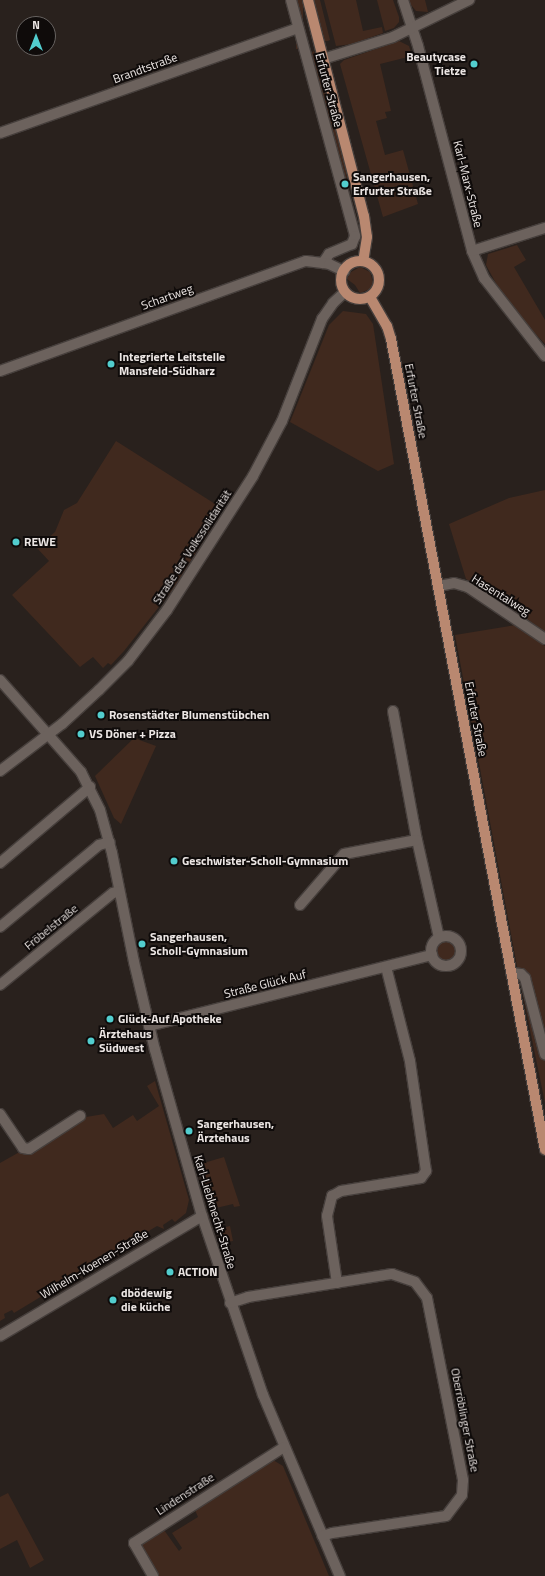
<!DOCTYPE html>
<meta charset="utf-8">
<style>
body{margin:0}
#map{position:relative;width:545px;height:1576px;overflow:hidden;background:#29211d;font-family:"Titillium Web",sans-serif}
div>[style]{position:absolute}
.green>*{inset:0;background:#40291e;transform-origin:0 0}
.round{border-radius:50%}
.roads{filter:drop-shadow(1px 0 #463f3c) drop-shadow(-1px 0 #463f3c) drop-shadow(0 1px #463f3c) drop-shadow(0 -1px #463f3c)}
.minor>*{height:10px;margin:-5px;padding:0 5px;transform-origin:5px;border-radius:5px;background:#6c625d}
.minor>.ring{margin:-5px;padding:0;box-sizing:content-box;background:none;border:10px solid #6c625d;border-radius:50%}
.major>*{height:10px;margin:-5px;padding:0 5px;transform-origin:5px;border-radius:5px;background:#b98870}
.major>.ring{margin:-5px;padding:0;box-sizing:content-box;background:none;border:10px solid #b98870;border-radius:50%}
.dots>*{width:11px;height:11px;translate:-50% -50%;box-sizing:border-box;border:2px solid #0f0b0a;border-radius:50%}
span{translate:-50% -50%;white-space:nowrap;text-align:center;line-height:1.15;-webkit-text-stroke:4px #0f0b0a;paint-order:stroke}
.poi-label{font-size:12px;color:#ece6e4;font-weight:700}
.right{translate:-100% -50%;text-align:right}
.left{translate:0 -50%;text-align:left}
.street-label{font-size:12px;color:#ece6e4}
.north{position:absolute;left:16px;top:16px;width:40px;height:40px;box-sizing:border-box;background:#0f0b0a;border:1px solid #676361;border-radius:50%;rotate:0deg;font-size:11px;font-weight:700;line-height:16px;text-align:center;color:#ece6e4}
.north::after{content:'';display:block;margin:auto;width:14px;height:18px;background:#52cdce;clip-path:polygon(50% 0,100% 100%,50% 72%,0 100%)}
</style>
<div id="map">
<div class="green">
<i style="left:296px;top:0;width:7px;height:49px"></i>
<i style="clip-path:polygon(314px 0,320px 0,330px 40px,328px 41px,325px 41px)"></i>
<i style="clip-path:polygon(324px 0,356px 0,363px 31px,382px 27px,383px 33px,352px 44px,336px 46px)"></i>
<i style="clip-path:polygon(377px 0,393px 0,399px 17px,399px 22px,394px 28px,385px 31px)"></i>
<i style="clip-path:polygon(407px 0,425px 0,428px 12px,416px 11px)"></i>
<i style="clip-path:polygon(399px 41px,409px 46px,412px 56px,380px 64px,391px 111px,385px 112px,387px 118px,376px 121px,385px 155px,403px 150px,418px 204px,383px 217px,340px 64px,344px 60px)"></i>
<i style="clip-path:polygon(314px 51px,343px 153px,347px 178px,343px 179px,310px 54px)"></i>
<i style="clip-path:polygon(517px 245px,526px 260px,514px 267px,545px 320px,545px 344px,512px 309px,514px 307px,498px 287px,486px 265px,488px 254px)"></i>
<i style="clip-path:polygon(360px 267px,370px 272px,373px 282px,370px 289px,360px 293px,355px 285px,347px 279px,351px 272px)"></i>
<i style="clip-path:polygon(343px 311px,366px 314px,373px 324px,394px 464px,378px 471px,290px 422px,329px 325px)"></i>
<i style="clip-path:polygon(116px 441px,223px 509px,173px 589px,124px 651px,111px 665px,108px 663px,103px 668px,93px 657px,80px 667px,12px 595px,49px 561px,37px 548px,55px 532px,64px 510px,77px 503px)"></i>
<i style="clip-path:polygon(545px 490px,545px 632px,489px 591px,466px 579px,449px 524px,509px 498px)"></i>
<i style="clip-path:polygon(516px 625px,545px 646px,545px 1103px,517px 966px,455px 635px)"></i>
<i style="clip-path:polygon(134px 738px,156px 746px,121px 824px,114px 818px,95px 776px)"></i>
<i class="round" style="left:436px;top:940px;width:22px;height:22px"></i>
<i style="clip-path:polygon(155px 1081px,189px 1200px,186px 1213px,175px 1222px,172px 1219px,163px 1225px,164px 1229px,157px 1226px,107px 1256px,105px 1253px,97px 1258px,99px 1262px,65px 1282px,63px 1279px,55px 1283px,57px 1287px,14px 1313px,12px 1310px,4px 1314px,5px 1318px,0 1321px,0 1163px,80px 1118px,104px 1114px,113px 1128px,133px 1115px,137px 1121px,159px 1106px,147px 1086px)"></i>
<i style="clip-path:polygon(224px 1157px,240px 1206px,234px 1207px,233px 1204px,216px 1208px,218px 1214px,213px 1216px,197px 1165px)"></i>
<i style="clip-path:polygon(219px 1221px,221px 1228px,230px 1226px,233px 1241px,222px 1243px,215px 1222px)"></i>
<i style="clip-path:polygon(273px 1460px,283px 1466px,329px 1576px,155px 1576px,142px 1548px,143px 1544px,164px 1530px,179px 1551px,182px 1548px,172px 1533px,198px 1517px,195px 1510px)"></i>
<i style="clip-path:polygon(8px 1493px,44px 1560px,30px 1568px,17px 1540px,0 1549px,0 1497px)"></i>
</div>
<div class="roads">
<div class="minor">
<i style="left:291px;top:0;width:245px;rotate:74.8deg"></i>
<i style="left:355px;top:236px;width:9px;rotate:111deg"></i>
<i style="left:352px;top:244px;width:25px;rotate:157deg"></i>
<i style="left:329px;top:254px;width:11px;rotate:124deg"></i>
<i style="left:403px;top:0;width:48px;rotate:71.9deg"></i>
<i style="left:418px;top:46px;width:212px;rotate:75.2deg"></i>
<i style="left:472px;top:251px;width:30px;rotate:66deg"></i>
<i style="left:484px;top:278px;width:99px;rotate:52deg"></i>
<i style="left:323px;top:59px;width:73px;rotate:-17.4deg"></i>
<i style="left:393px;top:37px;width:85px;rotate:-26deg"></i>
<i style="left:0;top:133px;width:316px;rotate:-19.4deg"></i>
<i style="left:472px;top:251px;width:77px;rotate:-17.5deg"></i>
<i style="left:0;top:371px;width:325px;rotate:-19.8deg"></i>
<i style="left:306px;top:261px;width:23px;rotate:7deg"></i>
<i style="left:329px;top:264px;width:17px;rotate:25deg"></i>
<i style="left:439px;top:586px;width:15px;rotate:-11deg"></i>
<i style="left:454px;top:583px;width:15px;rotate:16deg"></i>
<i style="left:468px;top:587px;width:93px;rotate:34deg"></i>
<i style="left:0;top:680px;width:123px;rotate:48.6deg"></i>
<i style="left:81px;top:772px;width:42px;rotate:63.4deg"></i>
<i style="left:100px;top:810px;width:45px;rotate:74.4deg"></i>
<i style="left:112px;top:853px;width:111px;rotate:78.6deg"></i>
<i style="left:134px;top:962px;width:90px;rotate:76.6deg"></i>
<i style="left:155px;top:1050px;width:173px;rotate:74.2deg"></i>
<i style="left:202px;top:1216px;width:189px;rotate:71.2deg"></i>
<i style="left:263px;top:1395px;width:197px;rotate:67deg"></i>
<i style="left:393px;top:711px;width:131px;rotate:79.5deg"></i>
<i style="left:417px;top:840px;width:100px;rotate:77.3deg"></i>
<i style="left:0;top:771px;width:78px;rotate:-37.2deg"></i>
<i style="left:62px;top:724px;width:50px;rotate:-42.6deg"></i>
<i style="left:99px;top:690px;width:41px;rotate:-45deg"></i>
<i style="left:128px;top:661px;width:64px;rotate:-52.6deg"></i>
<i style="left:167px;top:610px;width:159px;rotate:-57.3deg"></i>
<i style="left:253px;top:476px;width:62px;rotate:-62.2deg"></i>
<i style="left:282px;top:421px;width:110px;rotate:-68.6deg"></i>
<i style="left:322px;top:319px;width:19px;rotate:-55deg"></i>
<i style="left:333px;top:303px;width:16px;rotate:-43deg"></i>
<i style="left:0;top:863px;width:118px;rotate:-40.2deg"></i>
<i style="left:300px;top:905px;width:67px;rotate:-49.2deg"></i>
<i style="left:344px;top:854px;width:74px;rotate:-10.9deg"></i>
<i style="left:0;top:927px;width:129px;rotate:-39.6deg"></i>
<i style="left:99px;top:845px;width:11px;rotate:-15deg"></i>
<i class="ring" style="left:431px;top:936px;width:20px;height:20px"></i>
<i style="left:511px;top:973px;width:10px;rotate:6deg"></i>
<i style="left:521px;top:974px;width:6px;rotate:45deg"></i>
<i style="left:525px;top:978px;width:79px;rotate:75.3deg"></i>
<i style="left:0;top:985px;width:146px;rotate:-39.2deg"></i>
<i style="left:113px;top:893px;width:6px;rotate:-18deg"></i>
<i style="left:149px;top:1026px;width:292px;rotate:-14.1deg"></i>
<i style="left:0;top:1114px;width:41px;rotate:55.9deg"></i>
<i style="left:23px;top:1148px;width:6px;rotate:9deg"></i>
<i style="left:29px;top:1149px;width:61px;rotate:-32.9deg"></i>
<i style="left:337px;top:1283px;width:68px;rotate:-98.5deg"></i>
<i style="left:327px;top:1216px;width:21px;rotate:-76deg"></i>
<i style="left:332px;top:1196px;width:10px;rotate:-29deg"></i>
<i style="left:341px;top:1191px;width:81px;rotate:-9.2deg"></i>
<i style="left:421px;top:1178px;width:9px;rotate:-54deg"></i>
<i style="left:426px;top:1171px;width:111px;rotate:-98.3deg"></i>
<i style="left:410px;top:1061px;width:97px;rotate:-104.3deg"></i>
<i style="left:230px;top:1303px;width:19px;rotate:-18deg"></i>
<i style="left:248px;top:1297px;width:146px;rotate:-9.1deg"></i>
<i style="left:392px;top:1274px;width:24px;rotate:19deg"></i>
<i style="left:415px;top:1282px;width:20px;rotate:53deg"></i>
<i style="left:427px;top:1298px;width:186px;rotate:78.8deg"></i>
<i style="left:463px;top:1480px;width:15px;rotate:94deg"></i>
<i style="left:462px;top:1495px;width:26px;rotate:127deg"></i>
<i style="left:446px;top:1516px;width:115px;rotate:171.5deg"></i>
<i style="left:332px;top:1533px;width:10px;rotate:163deg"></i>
<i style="left:0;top:1336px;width:235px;rotate:-30.7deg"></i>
<i style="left:153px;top:1576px;width:38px;rotate:-120deg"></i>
<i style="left:134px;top:1543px;width:178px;rotate:-32.6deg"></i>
</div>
<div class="major">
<i style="left:308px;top:0;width:223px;rotate:75.5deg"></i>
<i style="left:364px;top:216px;width:21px;rotate:82deg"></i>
<i style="left:367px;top:237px;width:24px;rotate:99deg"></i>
<i class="ring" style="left:341px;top:261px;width:28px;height:28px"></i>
<i style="left:370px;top:297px;width:34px;rotate:60deg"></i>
<i style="left:387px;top:326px;width:14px;rotate:73deg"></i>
<i style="left:391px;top:339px;width:825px;rotate:79.25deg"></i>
</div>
</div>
<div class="dots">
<i style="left:474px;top:64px;background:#52cdce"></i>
<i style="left:345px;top:184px;background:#52cdce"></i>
<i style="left:111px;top:364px;background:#52cdce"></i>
<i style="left:16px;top:542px;background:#52cdce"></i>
<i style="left:101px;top:715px;background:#52cdce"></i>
<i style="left:81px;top:734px;background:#52cdce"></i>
<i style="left:174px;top:861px;background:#52cdce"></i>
<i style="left:142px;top:944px;background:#52cdce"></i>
<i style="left:110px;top:1019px;background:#52cdce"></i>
<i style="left:91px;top:1041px;background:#52cdce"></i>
<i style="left:189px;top:1131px;background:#52cdce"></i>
<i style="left:170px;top:1272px;background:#52cdce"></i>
<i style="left:113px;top:1300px;background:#52cdce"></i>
</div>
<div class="poi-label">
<span class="right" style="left:466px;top:64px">Beautycase<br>Tietze</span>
<span class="left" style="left:353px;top:184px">Sangerhausen,<br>Erfurter Straße</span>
<span class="left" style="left:119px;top:364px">Integrierte Leitstelle<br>Mansfeld-Südharz</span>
<span class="left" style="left:24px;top:542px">REWE</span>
<span class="left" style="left:109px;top:715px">Rosenstädter Blumenstübchen</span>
<span class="left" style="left:89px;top:734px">VS Döner + Pizza</span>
<span class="left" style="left:182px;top:861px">Geschwister-Scholl-Gymnasium</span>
<span class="left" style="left:150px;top:944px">Sangerhausen,<br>Scholl-Gymnasium</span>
<span class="left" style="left:118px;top:1019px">Glück-Auf Apotheke</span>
<span class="left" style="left:99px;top:1041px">Ärztehaus<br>Südwest</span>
<span class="left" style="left:197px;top:1131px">Sangerhausen,<br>Ärztehaus</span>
<span class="left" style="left:178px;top:1272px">ACTION</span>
<span class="left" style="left:121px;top:1300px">dbödewig<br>die küche</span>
</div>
<div class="street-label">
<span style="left:145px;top:68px;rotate:-20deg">Brandtstraße</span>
<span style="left:329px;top:90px;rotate:75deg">Erfurter Straße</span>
<span style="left:468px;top:184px;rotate:76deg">Karl-Marx-Straße</span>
<span style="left:167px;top:297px;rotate:-20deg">Schartweg</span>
<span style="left:416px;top:401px;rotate:79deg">Erfurter Straße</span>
<span style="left:192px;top:547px;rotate:-57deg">Straße der Volkssolidarität</span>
<span style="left:501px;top:595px;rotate:32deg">Hasentalweg</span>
<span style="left:476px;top:719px;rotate:79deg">Erfurter Straße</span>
<span style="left:51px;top:927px;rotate:-39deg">Fröbelstraße</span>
<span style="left:265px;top:984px;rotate:-14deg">Straße Glück Auf</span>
<span style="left:215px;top:1212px;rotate:73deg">Karl-Liebknecht-Straße</span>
<span style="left:94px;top:1264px;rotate:-31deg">Wilhelm-Koenen-Straße</span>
<span style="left:465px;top:1420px;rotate:79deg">Oberröblinger Straße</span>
<span style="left:185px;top:1494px;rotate:-33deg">Lindenstraße</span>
</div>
<div class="north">N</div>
</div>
